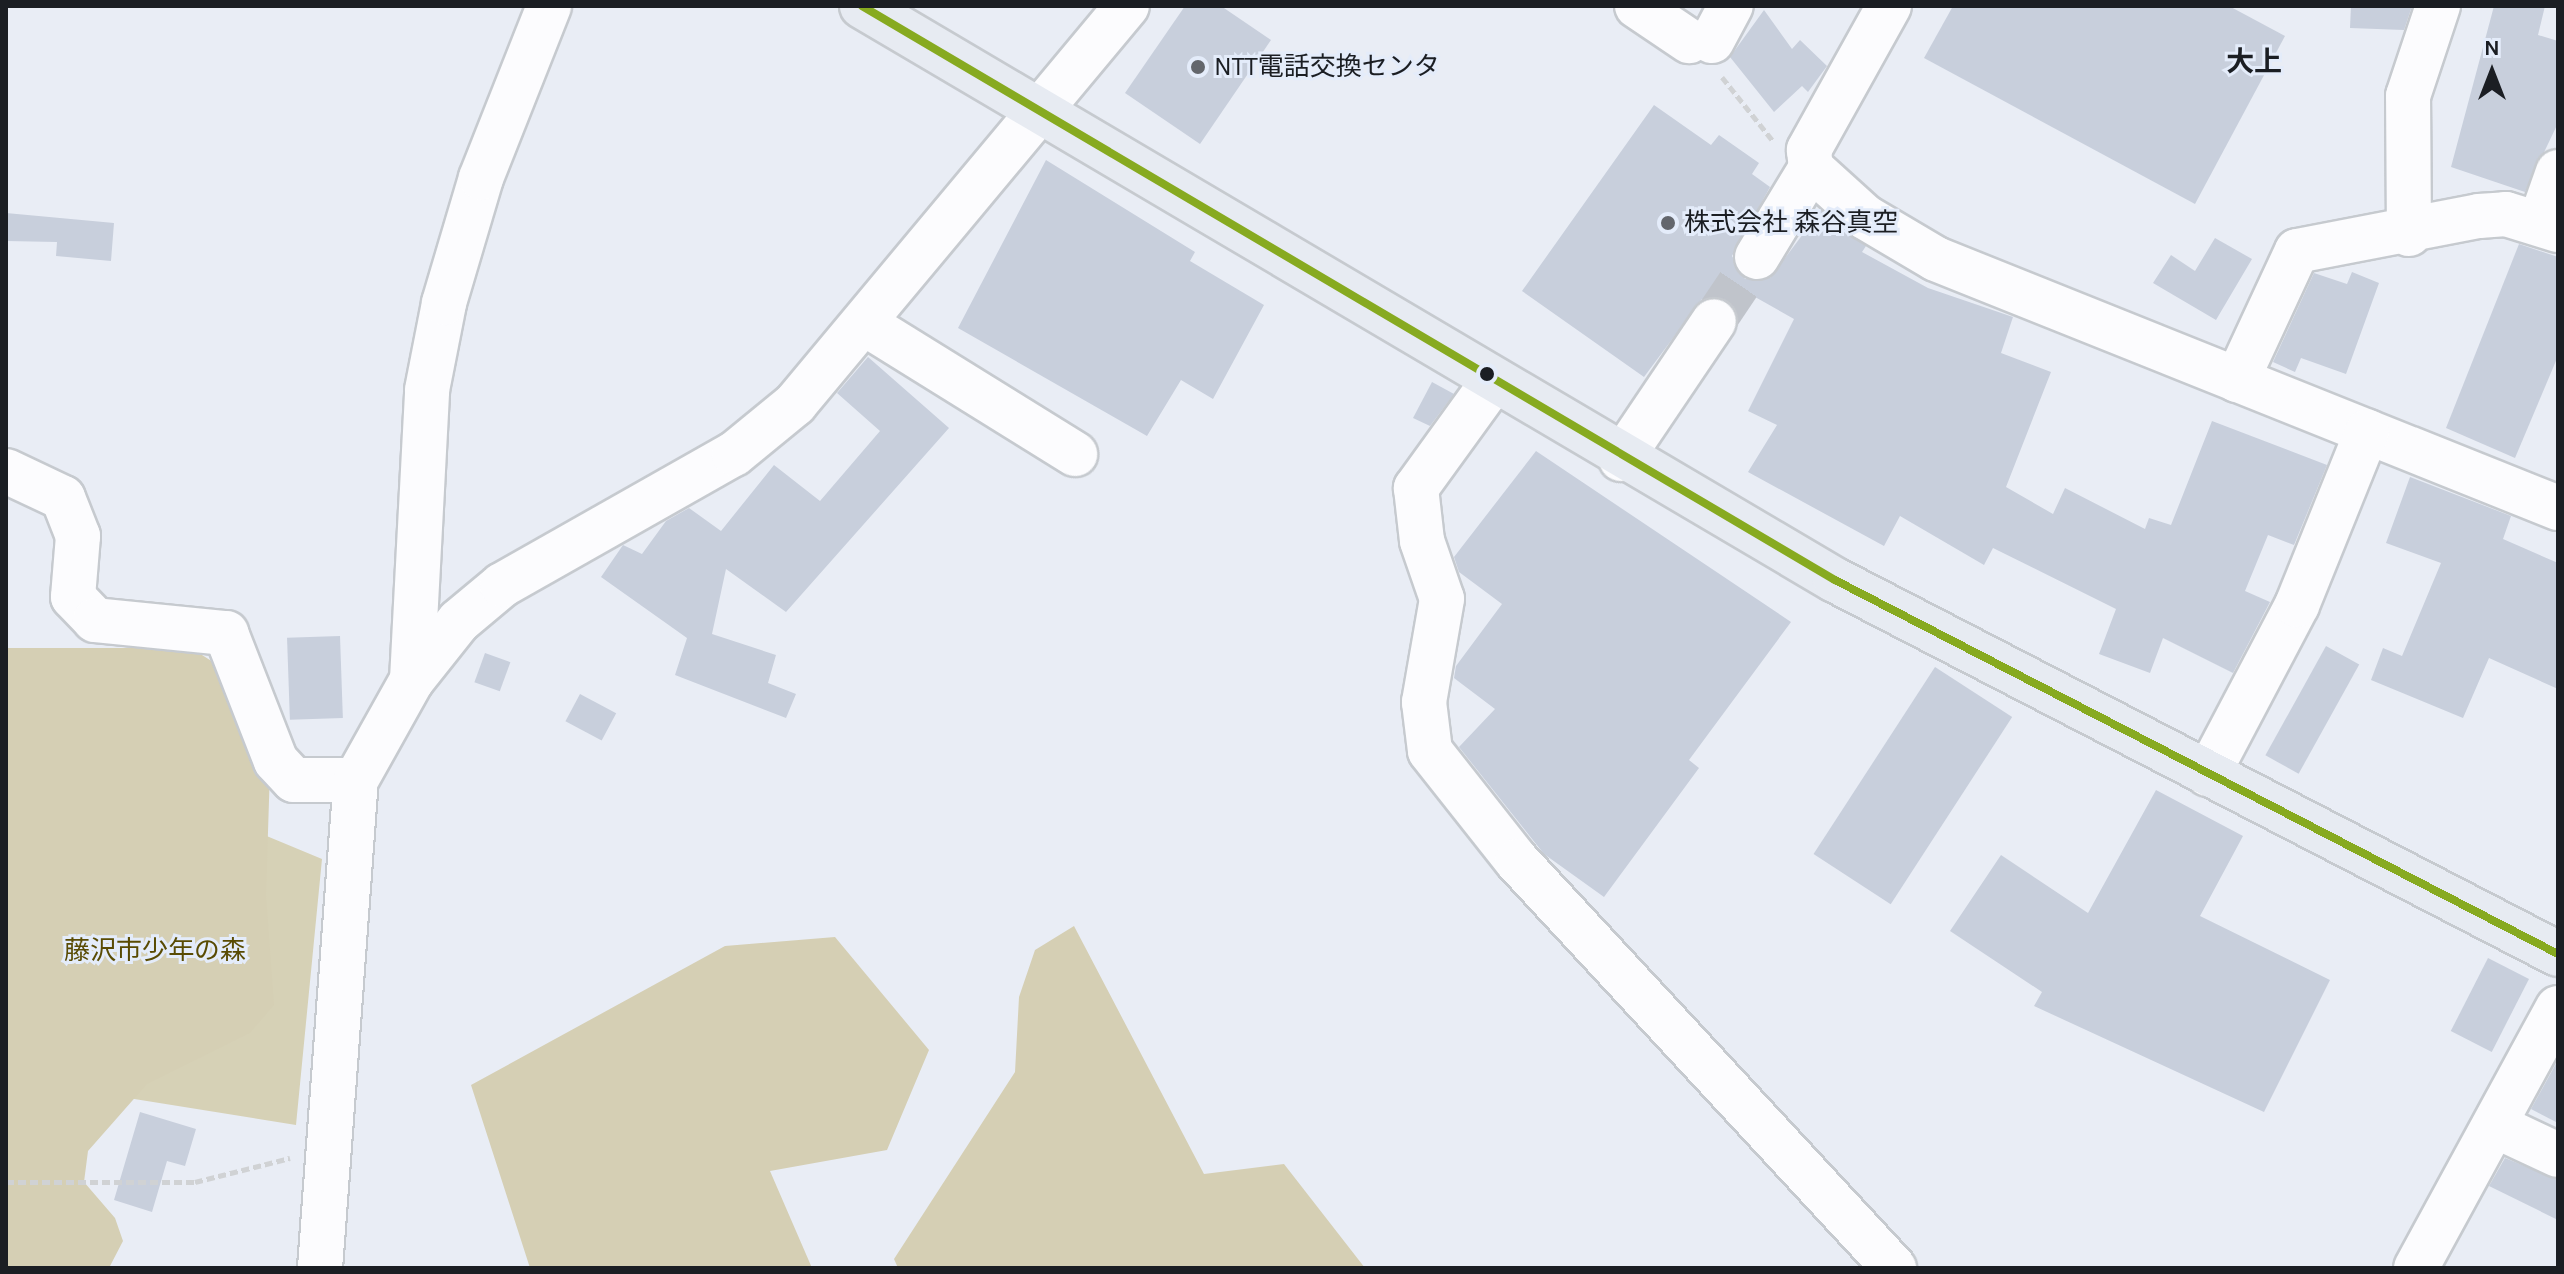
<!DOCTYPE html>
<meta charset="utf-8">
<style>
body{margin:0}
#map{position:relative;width:2564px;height:1274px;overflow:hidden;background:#e9edf5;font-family:Karla,"Noto Sans JP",sans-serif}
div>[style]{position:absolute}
.green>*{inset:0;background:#d6d1b6}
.forest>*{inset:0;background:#d5cfb4}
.building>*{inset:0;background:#c8cfdc;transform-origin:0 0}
.minor-tunnel>*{height:44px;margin-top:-22px;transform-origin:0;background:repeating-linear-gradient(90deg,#c0c4cb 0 44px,transparent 0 66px)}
.path>*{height:5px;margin-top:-2.5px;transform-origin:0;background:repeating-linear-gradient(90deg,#d0d2d4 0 8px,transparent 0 12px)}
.roads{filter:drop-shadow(2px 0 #c6cacf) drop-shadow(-2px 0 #c6cacf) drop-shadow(0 2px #c6cacf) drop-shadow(0 -2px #c6cacf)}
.minor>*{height:44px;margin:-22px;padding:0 22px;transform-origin:22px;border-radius:22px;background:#fcfcfe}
.major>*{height:44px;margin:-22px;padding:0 22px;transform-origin:22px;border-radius:22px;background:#e7ebf2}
.bus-1>*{height:8px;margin:-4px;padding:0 4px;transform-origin:4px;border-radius:4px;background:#87aa20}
.dots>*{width:22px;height:22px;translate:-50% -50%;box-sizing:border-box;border:4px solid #e4ecfa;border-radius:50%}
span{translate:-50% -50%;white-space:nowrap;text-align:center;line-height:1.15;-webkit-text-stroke:6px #e4ecfa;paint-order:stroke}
.poi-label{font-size:26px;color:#1b1e23}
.left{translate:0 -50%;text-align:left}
.park-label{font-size:26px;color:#594b03}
.neighbourhood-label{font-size:28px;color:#1b1e23;font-weight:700}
.frame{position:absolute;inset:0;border:8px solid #1b1e23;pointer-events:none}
.north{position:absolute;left:2452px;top:32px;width:80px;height:80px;-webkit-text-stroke:6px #e4ecfa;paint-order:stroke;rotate:0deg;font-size:22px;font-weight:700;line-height:32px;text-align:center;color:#1b1e23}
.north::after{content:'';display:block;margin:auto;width:28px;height:36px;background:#1b1e23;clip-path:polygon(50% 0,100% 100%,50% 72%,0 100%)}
</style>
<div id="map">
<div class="green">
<i style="clip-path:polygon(6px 728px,322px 859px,296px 1125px,72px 1089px,6px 1268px)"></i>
</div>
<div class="forest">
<i style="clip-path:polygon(6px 648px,191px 648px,246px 683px,270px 769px,266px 895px,274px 1005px,250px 1033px,147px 1084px,88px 1151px,84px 1182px,115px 1218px,123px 1241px,109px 1268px,6px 1268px)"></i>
<i style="clip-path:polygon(1074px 926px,1204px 1174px,1284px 1164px,1365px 1268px,898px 1268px,894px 1259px,1015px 1072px,1019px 997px,1035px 950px)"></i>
<i style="clip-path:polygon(835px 937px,929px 1050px,887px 1150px,770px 1171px,812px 1268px,530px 1268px,471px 1085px,725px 946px)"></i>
</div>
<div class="building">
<i style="clip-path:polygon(1185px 6px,1221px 6px,1271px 40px,1200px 144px,1125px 93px)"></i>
<i style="clip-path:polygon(1953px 6px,2229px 6px,2285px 36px,2195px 204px,1924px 58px)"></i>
<i style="clip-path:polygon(2351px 6px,2412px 6px,2404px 30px,2350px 28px)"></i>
<i style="clip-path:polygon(2494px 6px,2545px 6px,2538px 35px,2558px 41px,2558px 123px,2525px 192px,2451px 167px)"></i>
<i style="clip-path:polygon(1764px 10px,1792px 49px,1800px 40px,1827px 66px,1808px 92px,1802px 86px,1774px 112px,1730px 57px)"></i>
<i style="clip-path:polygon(1654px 105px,1711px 145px,1719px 135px,1759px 163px,1752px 174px,1770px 187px,1732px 256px,1745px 279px,1770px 278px,1821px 210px,1866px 246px,1862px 252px,1928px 288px,2013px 317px,2001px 353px,2051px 372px,2006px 487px,2053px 514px,2065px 488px,2145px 529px,2149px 518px,2171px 525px,2212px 421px,2327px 465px,2294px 545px,2268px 535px,2245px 591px,2270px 602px,2233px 673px,2163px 638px,2150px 673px,2099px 654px,2116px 609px,1993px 548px,1984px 565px,1900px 516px,1884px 546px,1748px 472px,1777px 425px,1748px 411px,1794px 319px,1748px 293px,1737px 311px,1727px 300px,1702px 299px,1644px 377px,1522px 291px)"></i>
<i style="clip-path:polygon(1046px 160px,1195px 252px,1190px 261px,1264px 305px,1213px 399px,1181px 380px,1147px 436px,958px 328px)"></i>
<i style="clip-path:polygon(6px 213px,114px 223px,111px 261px,56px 256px,57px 242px,6px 241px)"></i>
<i style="clip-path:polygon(2215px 238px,2252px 259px,2216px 320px,2153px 283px,2171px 255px,2195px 271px)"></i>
<i style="clip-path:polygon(2519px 244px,2558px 257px,2558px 356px,2515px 458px,2446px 428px)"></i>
<i style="clip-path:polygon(2352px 272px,2379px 283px,2346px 374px,2301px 358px,2295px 372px,2273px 362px,2314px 273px,2347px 284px)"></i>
<i style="clip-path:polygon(868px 357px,949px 428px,786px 612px,726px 569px,712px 634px,776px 655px,768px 683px,796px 694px,786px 718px,675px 675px,687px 638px,601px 577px,623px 545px,642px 554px,666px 521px,689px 508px,721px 531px,774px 465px,820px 501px,880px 431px,837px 393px)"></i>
<i style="clip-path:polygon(1432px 382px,1454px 394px,1430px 426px,1413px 418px)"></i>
<i style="clip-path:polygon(1536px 451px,1791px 622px,1689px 760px,1699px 768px,1604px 897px,1544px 854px,1459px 747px,1495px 709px,1454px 678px,1456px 666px,1502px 604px,1459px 572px,1454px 557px)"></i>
<i style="clip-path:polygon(2410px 477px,2511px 516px,2503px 539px,2558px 563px,2558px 689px,2489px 658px,2463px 718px,2371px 680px,2383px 648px,2402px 656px,2441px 563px,2386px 543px)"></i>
<i style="left:340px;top:636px;width:82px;height:53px;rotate:88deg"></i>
<i style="left:2326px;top:646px;width:38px;height:125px;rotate:29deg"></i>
<i style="left:485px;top:653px;width:27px;height:31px;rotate:20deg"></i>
<i style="left:1935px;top:667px;width:92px;height:223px;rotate:33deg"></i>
<i style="left:580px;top:694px;width:41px;height:31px;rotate:28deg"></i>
<i style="clip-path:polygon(2156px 790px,2243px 836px,2200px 916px,2330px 980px,2264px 1112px,2034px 1006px,2042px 992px,1950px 931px,2001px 855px,2088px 913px)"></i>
<i style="left:2488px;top:958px;width:46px;height:82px;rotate:27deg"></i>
<i style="clip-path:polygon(2558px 1060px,2558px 1123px,2531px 1109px)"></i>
<i style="clip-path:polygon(140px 1112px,196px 1129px,185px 1166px,167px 1161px,152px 1212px,114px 1200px)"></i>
<i style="clip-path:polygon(2505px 1158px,2558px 1180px,2558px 1220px,2489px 1186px)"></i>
</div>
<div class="minor-tunnel">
<i style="left:1714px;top:321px;width:77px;rotate:-56.1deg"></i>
</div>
<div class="path">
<i style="left:1722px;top:77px;width:82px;rotate:51.4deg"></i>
<i style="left:6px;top:1182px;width:189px"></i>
<i style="left:195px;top:1182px;width:98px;rotate:-14.2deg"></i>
</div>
<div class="roads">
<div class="minor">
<i style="left:1637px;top:6px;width:63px;rotate:33.9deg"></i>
<i style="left:1889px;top:6px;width:165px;rotate:119.1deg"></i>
<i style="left:1809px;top:150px;width:18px;rotate:84deg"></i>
<i style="left:1811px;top:168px;width:73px;rotate:42.2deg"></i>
<i style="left:1865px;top:217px;width:82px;rotate:30.6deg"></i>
<i style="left:1936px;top:259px;width:670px;rotate:21.82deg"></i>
<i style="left:1712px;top:41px;width:40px;rotate:-62deg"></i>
<i style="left:2540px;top:223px;width:54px;rotate:-70.6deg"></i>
<i style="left:2409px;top:234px;width:138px;rotate:-90.4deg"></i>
<i style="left:2408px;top:96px;width:95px;rotate:-71.6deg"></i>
<i style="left:1757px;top:257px;width:104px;rotate:-58.8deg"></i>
<i style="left:867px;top:325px;width:245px;rotate:31.8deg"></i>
<i style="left:2237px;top:380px;width:142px;rotate:-65.1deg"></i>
<i style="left:2297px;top:251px;width:185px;rotate:-10.9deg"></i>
<i style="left:2479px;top:216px;width:27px;rotate:-4deg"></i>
<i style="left:2506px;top:214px;width:54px;rotate:17.1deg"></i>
<i style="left:1492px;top:383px;width:130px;rotate:125.9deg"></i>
<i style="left:1416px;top:488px;width:53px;rotate:83.5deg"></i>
<i style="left:1422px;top:541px;width:61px;rotate:71deg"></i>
<i style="left:1442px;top:599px;width:105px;rotate:99.9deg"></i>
<i style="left:1424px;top:702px;width:49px;rotate:83deg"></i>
<i style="left:1430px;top:751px;width:140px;rotate:51.7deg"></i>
<i style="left:1517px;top:861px;width:555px;rotate:47.19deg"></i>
<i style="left:1621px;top:459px;width:166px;rotate:-56deg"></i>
<i style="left:6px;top:471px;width:63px;rotate:25.3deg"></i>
<i style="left:63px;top:498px;width:41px;rotate:68.5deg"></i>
<i style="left:78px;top:536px;width:61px;rotate:94.7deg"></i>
<i style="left:73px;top:597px;width:32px;rotate:46deg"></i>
<i style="left:95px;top:620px;width:132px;rotate:5.7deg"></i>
<i style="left:226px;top:633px;width:137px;rotate:68.7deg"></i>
<i style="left:276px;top:761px;width:26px;rotate:47deg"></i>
<i style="left:294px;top:780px;width:62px"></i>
<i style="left:412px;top:680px;width:290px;rotate:-87deg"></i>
<i style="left:427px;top:390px;width:89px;rotate:-78.9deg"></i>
<i style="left:444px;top:303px;width:130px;rotate:-73.5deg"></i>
<i style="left:481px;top:178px;width:185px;rotate:-68.4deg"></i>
<i style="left:2208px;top:774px;width:191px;rotate:-62.2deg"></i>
<i style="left:2297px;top:605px;width:187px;rotate:-68deg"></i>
<i style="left:2496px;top:1126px;width:68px;rotate:25.1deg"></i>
<i style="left:320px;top:1268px;width:489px;rotate:-85.8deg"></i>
<i style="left:356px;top:780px;width:115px;rotate:-60.8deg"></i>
<i style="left:412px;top:680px;width:75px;rotate:-51.5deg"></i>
<i style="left:459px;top:621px;width:56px;rotate:-39.9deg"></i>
<i style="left:502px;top:585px;width:266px;rotate:-29.5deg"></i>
<i style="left:734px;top:454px;width:79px;rotate:-39.3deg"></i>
<i style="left:795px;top:404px;width:518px;rotate:-50.17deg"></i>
<i style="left:2416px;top:1268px;width:296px;rotate:-61.4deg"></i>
</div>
<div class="major">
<i style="left:862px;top:6px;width:1130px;rotate:30.54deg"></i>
<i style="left:1835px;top:580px;width:814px;rotate:27.35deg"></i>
</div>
</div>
<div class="bus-1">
<i style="left:862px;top:6px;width:1130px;rotate:30.54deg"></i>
<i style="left:1835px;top:580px;width:814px;rotate:27.35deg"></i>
</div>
<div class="dots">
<i style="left:1198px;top:67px;background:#63666c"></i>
<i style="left:1668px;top:223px;background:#63666c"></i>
<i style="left:1487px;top:374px;background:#1b1e23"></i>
</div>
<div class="poi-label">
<span class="left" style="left:1214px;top:67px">NTT電話交換センタ</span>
<span class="left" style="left:1684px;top:223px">株式会社 森谷真空</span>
</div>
<div class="park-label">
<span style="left:155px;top:951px">藤沢市少年の森</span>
</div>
<div class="neighbourhood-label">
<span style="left:2254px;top:62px">大上</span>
</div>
<div class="frame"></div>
<div class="north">N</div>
</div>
